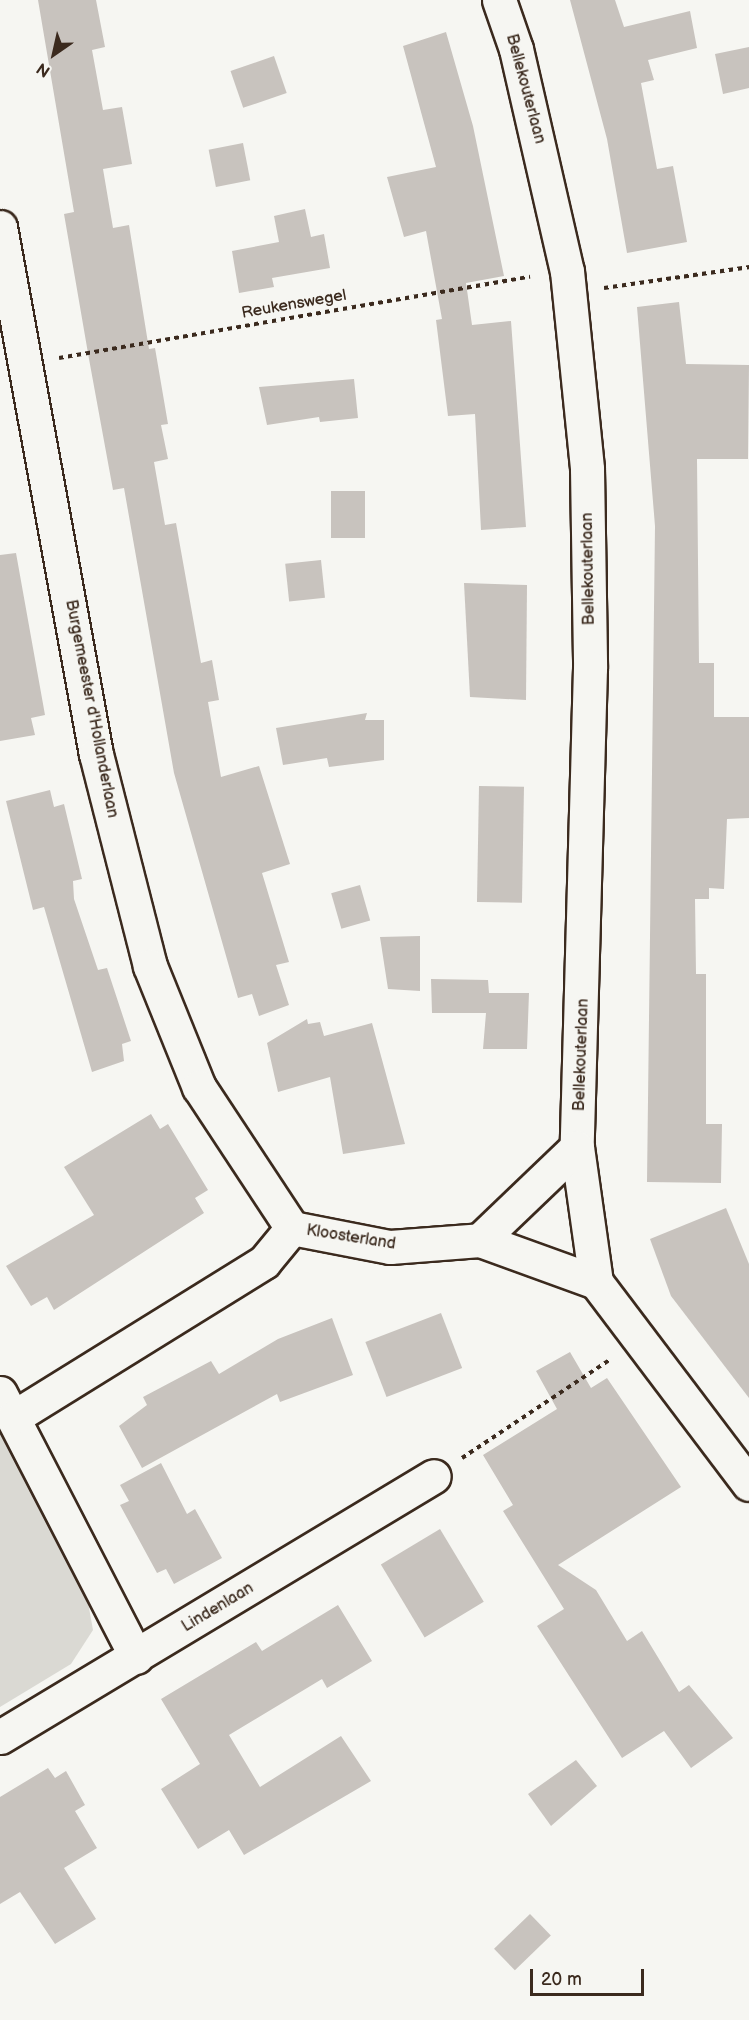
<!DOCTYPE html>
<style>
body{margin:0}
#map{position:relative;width:749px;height:2020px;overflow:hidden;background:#f6f6f2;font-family:"Balsamiq Sans",sans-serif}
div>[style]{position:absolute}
.green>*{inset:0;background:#dad9d3}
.building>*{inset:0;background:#c8c3be;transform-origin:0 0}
.path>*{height:4px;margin-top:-2px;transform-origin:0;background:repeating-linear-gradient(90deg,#3b2a1e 0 4.5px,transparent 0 9px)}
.roads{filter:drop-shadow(2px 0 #3b2a1e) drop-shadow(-2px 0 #3b2a1e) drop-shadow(0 2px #3b2a1e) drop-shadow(0 -2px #3b2a1e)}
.minor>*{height:33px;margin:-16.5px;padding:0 16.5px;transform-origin:16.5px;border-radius:16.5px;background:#f6f6f2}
span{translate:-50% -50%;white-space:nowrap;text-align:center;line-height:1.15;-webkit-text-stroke:4.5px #f6f6f2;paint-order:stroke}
.street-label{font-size:16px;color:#3b2a1e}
.north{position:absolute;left:24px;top:24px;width:60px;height:60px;-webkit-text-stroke:4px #f6f6f2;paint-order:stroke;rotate:214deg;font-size:16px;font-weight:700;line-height:24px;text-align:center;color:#3b2a1e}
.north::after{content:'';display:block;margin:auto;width:21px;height:27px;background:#3b2a1e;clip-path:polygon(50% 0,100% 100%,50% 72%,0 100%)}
.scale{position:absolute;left:530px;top:1969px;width:114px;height:27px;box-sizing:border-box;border:3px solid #3b2a1e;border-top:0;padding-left:8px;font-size:18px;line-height:21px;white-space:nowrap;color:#3b2a1e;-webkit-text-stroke:4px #f6f6f2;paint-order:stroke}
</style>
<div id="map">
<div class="green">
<i style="clip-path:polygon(0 1431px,84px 1580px,93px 1630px,71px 1664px,0 1707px)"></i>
</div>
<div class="building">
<i style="clip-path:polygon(38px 0,96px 0,105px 47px,92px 50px,103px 110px,122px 107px,132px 164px,103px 169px,113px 228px,129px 225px,149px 349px,155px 348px,168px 424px,161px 425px,168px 459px,154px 462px,165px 525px,176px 523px,201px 663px,212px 660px,219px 700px,208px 702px,221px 777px,259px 766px,290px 864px,262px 873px,289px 962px,276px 965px,289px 1005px,259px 1016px,252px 994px,238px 998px,174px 773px,124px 488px,113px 490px,89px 359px,64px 214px,74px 212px)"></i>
<i style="clip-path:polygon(570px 0,615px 0,624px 27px,690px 11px,697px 48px,648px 60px,654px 80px,641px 83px,657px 169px,673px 166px,687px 242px,627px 253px,607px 139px)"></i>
<i style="clip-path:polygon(446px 32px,473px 126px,504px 276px,466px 283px,472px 325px,511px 321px,526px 527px,481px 530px,475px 414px,448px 416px,436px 320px,442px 319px,426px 231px,404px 237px,387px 177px,436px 167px,403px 46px)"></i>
<i style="clip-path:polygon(749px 47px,749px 88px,723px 94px,715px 54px)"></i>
<i style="left:274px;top:56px;width:39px;height:46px;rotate:71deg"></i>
<i style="left:243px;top:143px;width:38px;height:35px;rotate:79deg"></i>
<i style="clip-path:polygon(305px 209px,311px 237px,324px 234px,330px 268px,272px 278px,274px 287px,239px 293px,232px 251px,279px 242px,274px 216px)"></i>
<i style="clip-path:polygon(679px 302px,686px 364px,749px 365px,748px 459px,697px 459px,699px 663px,714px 663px,714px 717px,749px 717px,749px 818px,727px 819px,724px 889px,709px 888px,709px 899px,695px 899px,696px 974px,706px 974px,706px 1124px,722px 1124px,721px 1183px,647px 1182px,655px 526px,637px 307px)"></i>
<i style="clip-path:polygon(354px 379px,358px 418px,320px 422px,319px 417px,267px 425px,259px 387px)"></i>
<i style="left:331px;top:491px;width:34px;height:47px"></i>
<i style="clip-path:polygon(16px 553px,45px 715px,31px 718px,35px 735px,0 741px,0 555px)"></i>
<i style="left:321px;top:560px;width:38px;height:36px;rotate:84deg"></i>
<i style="clip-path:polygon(464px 583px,527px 585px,526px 700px,470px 697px)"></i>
<i style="clip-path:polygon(367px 713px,365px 720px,384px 720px,384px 760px,329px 767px,327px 758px,283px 765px,276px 728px)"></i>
<i style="left:479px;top:786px;width:45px;height:116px;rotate:1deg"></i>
<i style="clip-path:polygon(50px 790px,54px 807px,64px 804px,82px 879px,73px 881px,74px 899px,98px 970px,107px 968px,131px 1041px,122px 1044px,124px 1061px,92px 1072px,44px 907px,33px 910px,6px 801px)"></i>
<i style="left:360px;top:885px;width:37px;height:30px;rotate:74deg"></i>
<i style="clip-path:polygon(420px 936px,420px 991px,388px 989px,380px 937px)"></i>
<i style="clip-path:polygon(431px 979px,488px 980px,489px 993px,529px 993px,527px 1049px,483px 1049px,486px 1013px,432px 1013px)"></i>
<i style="clip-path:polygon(307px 1019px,308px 1024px,320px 1022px,324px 1036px,372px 1023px,405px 1144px,343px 1154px,330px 1077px,278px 1092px,267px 1043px)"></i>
<i style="clip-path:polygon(151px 1114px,160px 1129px,168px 1124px,208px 1190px,195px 1198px,204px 1213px,54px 1310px,47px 1297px,31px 1306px,6px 1266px,94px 1215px,64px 1167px)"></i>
<i style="clip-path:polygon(726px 1208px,749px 1264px,749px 1398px,671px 1296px,650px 1239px)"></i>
<i style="left:441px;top:1313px;width:59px;height:81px;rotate:69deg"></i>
<i style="clip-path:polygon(332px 1318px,353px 1375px,280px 1402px,277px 1394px,142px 1468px,119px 1426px,147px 1405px,143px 1397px,211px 1361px,219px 1374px,278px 1339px)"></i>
<i style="clip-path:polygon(570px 1352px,591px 1388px,607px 1378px,681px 1487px,558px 1565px,596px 1590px,627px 1641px,642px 1631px,679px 1692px,689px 1685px,733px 1738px,691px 1768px,664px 1731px,622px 1758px,537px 1626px,564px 1609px,503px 1511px,513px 1505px,483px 1455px,557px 1409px,536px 1371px)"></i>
<i style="clip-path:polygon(161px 1463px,187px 1514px,195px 1509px,222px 1558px,174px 1584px,166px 1569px,157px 1573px,120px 1505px,129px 1501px,120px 1485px)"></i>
<i style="left:440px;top:1529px;width:85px;height:69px;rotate:59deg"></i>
<i style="clip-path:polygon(338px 1605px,372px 1661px,327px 1688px,322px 1679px,229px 1735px,260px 1787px,341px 1736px,371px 1781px,244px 1855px,229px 1830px,198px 1849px,161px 1789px,200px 1764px,161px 1699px,256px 1642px,262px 1651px)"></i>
<i style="clip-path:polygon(576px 1760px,597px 1786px,551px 1826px,528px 1794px)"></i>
<i style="clip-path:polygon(48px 1768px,55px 1778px,66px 1771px,85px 1805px,75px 1811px,97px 1848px,64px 1868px,96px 1919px,55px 1944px,20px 1892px,0 1904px,0 1797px)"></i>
<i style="left:530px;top:1914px;width:30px;height:50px;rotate:46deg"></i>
</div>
<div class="path">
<i style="left:604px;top:288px;width:147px;rotate:-8.2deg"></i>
<i style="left:59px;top:358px;width:478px;rotate:-9.8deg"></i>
<i style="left:462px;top:1458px;width:179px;rotate:-33.6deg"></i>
</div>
<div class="roads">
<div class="minor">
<i style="left:499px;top:0;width:52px;rotate:70.9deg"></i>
<i style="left:516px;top:49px;width:228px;rotate:77.1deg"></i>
<i style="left:567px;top:271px;width:199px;rotate:84.2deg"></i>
<i style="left:587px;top:469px;width:199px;rotate:89.1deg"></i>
<i style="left:590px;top:668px;width:479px;rotate:91.6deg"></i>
<i style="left:577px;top:1147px;width:136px;rotate:82deg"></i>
<i style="left:596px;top:1282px;width:253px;rotate:52.9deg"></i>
<i style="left:0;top:227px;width:536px;rotate:79.68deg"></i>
<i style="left:96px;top:754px;width:219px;rotate:75.7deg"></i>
<i style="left:150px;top:966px;width:131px;rotate:68deg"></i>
<i style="left:199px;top:1087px;width:169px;rotate:56.6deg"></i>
<i style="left:480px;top:1240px;width:134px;rotate:-43.8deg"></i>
<i style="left:0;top:1393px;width:297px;rotate:62.7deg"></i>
<i style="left:14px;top:1417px;width:294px;rotate:-31.8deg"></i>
<i style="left:264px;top:1262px;width:44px;rotate:-50.5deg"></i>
<i style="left:292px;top:1228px;width:100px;rotate:11deg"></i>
<i style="left:390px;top:1247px;width:90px;rotate:-4.4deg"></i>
<i style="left:480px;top:1240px;width:123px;rotate:19.9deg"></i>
<i style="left:0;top:1737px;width:506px;rotate:-31.02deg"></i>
</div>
</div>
<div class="street-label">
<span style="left:525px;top:89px;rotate:75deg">Bellekouterlaan</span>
<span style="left:294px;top:305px;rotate:-10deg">Reukenswegel</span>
<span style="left:589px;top:569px;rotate:-91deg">Bellekouterlaan</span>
<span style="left:91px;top:709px;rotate:79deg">Burgemeester d'Hollanderlaan</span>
<span style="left:582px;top:1055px;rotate:-88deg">Bellekouterlaan</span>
<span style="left:351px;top:1238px;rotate:9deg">Kloosterland</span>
<span style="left:218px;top:1608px;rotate:-31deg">Lindenlaan</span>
</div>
<div class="north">N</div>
<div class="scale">20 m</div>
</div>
